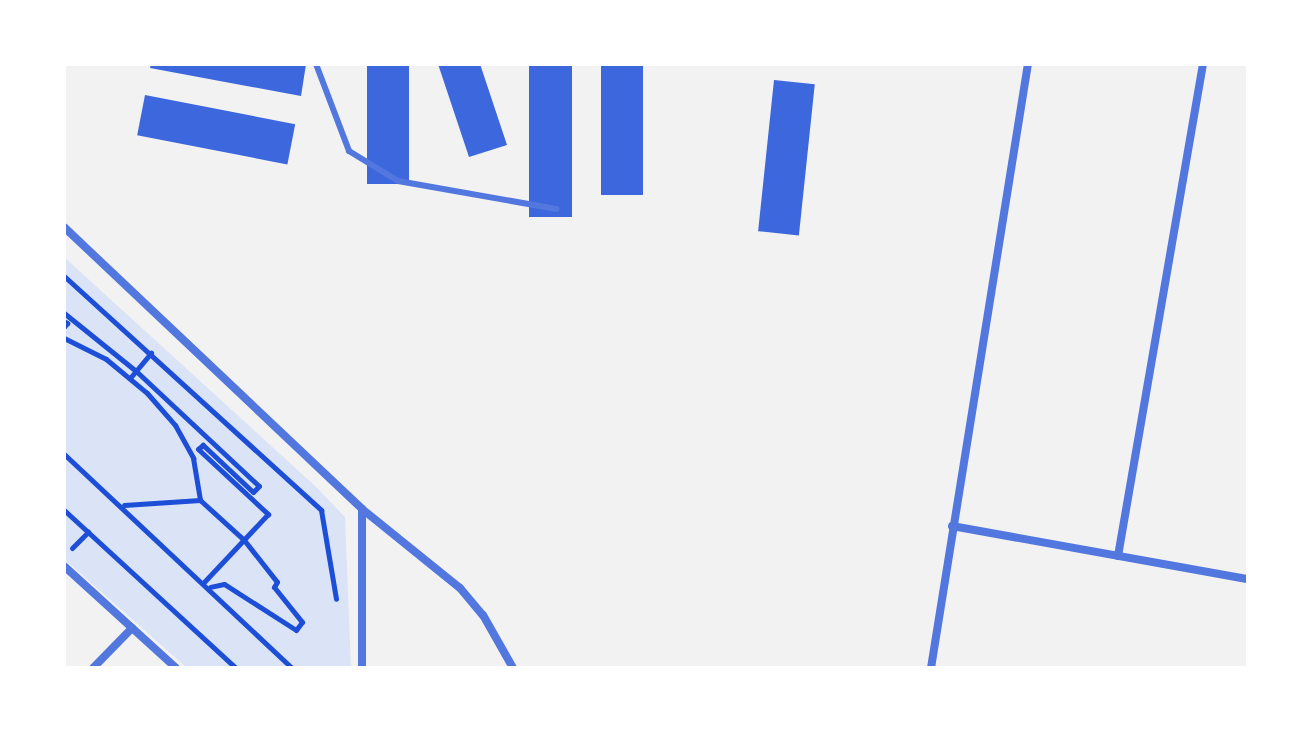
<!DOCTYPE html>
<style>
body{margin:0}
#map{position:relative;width:1312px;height:732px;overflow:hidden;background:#f2f2f2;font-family:Arial,sans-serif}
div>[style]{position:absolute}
.green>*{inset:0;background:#dbe4f7}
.building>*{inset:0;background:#3d67dc;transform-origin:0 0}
.path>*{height:5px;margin:-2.5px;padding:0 2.5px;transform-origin:2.5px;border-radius:2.5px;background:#1d4ed8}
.service>*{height:6px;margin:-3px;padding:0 3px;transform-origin:3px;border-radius:3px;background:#5277de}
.minor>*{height:8px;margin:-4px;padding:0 4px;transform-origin:4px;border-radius:4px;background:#5277de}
span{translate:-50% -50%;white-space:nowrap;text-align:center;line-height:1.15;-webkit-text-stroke:6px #fff;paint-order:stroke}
.frame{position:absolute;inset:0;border:66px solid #fff;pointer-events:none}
</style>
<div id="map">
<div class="green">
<i style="clip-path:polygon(64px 257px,314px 485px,345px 517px,351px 668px,187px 668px,64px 559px)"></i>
</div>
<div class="building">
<i style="clip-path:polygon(151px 64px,306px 64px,301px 96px,150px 68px)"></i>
<i style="left:367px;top:64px;width:42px;height:120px"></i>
<i style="clip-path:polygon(438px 64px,480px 64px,507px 145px,469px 157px)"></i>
<i style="left:529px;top:64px;width:43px;height:153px"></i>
<i style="left:601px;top:64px;width:42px;height:131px"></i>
<i style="left:774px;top:80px;width:41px;height:152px;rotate:6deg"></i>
<i style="left:145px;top:95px;width:153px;height:41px;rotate:11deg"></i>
</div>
<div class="path">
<i style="left:64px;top:276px;width:348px;rotate:42.3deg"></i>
<i style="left:321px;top:510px;width:90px;rotate:80.4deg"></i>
<i style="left:64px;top:313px;width:92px;rotate:38.9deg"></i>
<i style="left:136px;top:371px;width:168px;rotate:43.1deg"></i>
<i style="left:259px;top:486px;width:8px;rotate:135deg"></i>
<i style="left:253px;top:492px;width:69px;rotate:-136.8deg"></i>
<i style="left:203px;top:445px;width:6px;rotate:141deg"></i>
<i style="left:198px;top:449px;width:96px;rotate:42.9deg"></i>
<i style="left:268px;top:514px;width:93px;rotate:133.3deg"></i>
<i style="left:64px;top:321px;width:4px;rotate:34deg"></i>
<i style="left:67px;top:323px;width:5px;rotate:127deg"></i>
<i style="left:64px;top:338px;width:47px;rotate:26.6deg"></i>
<i style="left:106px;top:359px;width:53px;rotate:39.7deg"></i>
<i style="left:147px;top:393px;width:43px;rotate:48.8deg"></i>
<i style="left:175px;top:425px;width:38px;rotate:61deg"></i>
<i style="left:193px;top:458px;width:43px;rotate:80.5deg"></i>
<i style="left:200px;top:500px;width:76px;rotate:176.2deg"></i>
<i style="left:130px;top:378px;width:33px;rotate:-50deg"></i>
<i style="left:64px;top:454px;width:313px;rotate:43.2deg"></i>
<i style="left:200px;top:500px;width:59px;rotate:42.3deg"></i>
<i style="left:244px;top:540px;width:53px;rotate:51.8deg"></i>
<i style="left:277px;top:582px;width:6px;rotate:121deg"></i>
<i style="left:274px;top:587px;width:45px;rotate:51.3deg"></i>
<i style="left:302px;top:622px;width:10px;rotate:127deg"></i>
<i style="left:296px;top:630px;width:85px;rotate:-147.4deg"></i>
<i style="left:224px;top:584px;width:14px;rotate:168deg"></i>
<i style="left:64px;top:510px;width:234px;rotate:42.6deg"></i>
<i style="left:72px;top:548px;width:23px;rotate:-45deg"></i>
</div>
<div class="service">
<i style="left:316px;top:64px;width:93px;rotate:69.2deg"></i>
<i style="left:349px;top:151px;width:57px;rotate:31.5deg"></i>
<i style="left:398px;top:181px;width:161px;rotate:10deg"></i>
</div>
<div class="minor">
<i style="left:64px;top:227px;width:410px;rotate:43.4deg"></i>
<i style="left:362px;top:509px;width:126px;rotate:38.9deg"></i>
<i style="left:460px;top:588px;width:35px;rotate:50deg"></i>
<i style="left:483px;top:615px;width:61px;rotate:60.5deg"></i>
<i style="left:362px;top:509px;width:159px;rotate:90deg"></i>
<i style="left:952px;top:526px;width:301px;rotate:10.2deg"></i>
<i style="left:1118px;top:556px;width:499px;rotate:-80.2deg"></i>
<i style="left:64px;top:566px;width:151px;rotate:42.3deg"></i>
<i style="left:93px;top:668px;width:56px;rotate:-45.7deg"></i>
<i style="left:931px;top:668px;width:612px;rotate:-80.88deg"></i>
</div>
<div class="frame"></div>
</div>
